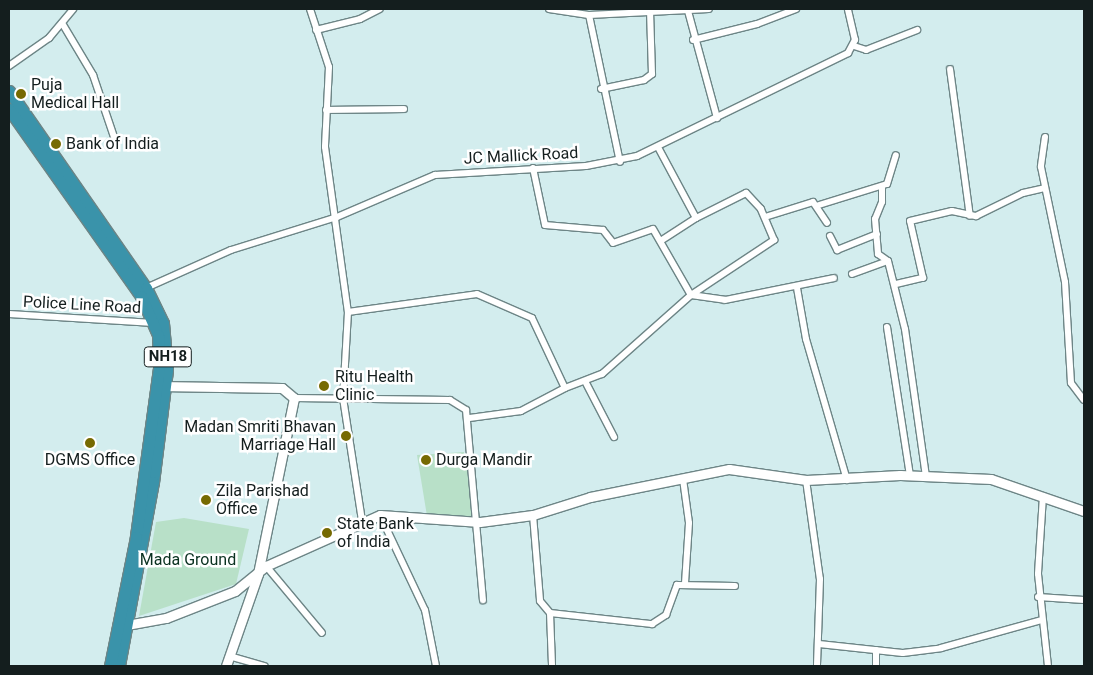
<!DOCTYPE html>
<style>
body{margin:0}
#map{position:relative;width:1093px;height:675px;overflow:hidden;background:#d3edee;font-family:Roboto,sans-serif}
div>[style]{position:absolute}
.green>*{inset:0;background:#b8e0c8}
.roads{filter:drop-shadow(1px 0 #6d8586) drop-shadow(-1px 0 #6d8586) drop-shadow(0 1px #6d8586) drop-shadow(0 -1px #6d8586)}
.street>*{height:6px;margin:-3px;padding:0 3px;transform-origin:3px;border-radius:3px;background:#fff}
.secondary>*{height:9px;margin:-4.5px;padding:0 4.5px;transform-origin:4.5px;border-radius:4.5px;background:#fff}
.highway>*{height:11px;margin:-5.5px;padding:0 5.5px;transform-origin:5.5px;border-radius:5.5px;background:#3a93aa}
.dots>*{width:14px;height:14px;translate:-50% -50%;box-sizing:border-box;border:2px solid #fff;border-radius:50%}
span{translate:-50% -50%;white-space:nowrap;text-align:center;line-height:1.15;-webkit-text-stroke:5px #fff;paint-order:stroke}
.shield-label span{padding:1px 4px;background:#fff;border:1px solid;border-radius:4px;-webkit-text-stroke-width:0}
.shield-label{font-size:15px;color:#141e1e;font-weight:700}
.poi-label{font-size:16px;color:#141e1e}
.left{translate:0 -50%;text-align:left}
.right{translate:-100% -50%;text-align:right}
.street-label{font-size:16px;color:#141e1e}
.park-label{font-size:16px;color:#0a3120}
.frame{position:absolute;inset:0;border:10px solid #141e1e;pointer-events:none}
</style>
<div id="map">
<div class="green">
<i style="clip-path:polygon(464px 452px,476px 516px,427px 516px,417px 455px)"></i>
<i style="clip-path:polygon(184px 518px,249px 529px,236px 584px,139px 616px,156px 522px)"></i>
</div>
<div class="roads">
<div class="street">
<i style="left:310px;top:9px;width:61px;rotate:71.9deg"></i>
<i style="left:329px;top:67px;width:80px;rotate:92.9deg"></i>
<i style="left:325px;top:147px;width:167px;rotate:82.1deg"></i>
<i style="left:348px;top:312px;width:86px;rotate:93.3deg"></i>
<i style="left:343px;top:398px;width:124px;rotate:81.2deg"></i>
<i style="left:549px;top:9px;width:40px;rotate:8.5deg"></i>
<i style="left:589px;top:15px;width:120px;rotate:-2.9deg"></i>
<i style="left:688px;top:11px;width:111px;rotate:74.8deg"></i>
<i style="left:589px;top:15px;width:150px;rotate:78.1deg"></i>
<i style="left:62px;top:23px;width:61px;rotate:59.2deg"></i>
<i style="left:93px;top:75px;width:65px;rotate:71.3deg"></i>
<i style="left:316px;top:30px;width:45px;rotate:-14deg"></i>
<i style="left:360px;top:19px;width:22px;rotate:-27deg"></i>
<i style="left:693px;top:40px;width:66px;rotate:-14deg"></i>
<i style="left:757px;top:24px;width:42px;rotate:-21deg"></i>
<i style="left:854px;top:46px;width:13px;rotate:18deg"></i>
<i style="left:866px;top:50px;width:55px;rotate:-21.4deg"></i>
<i style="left:9px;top:66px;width:49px;rotate:-35deg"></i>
<i style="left:49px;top:38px;width:38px;rotate:-50deg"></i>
<i style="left:950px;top:69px;width:148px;rotate:82.3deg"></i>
<i style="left:601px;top:89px;width:44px;rotate:-11.8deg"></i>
<i style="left:644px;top:80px;width:10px;rotate:-37deg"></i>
<i style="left:652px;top:74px;width:62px;rotate:-91.8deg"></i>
<i style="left:326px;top:110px;width:78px;rotate:-0.7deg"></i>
<i style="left:1045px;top:137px;width:30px;rotate:98deg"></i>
<i style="left:1041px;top:167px;width:117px;rotate:78.2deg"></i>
<i style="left:1065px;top:282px;width:101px;rotate:86.6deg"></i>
<i style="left:1071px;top:383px;width:21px;rotate:53deg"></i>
<i style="left:533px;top:168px;width:58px;rotate:78.1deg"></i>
<i style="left:545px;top:225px;width:58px;rotate:4.9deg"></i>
<i style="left:603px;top:230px;width:16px;rotate:52deg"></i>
<i style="left:613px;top:243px;width:42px;rotate:-19.3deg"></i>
<i style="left:653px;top:229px;width:76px;rotate:60.1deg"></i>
<i style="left:691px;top:295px;width:34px;rotate:8deg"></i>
<i style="left:725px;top:300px;width:111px;rotate:-11.4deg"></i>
<i style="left:882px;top:186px;width:16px;rotate:90deg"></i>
<i style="left:882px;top:202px;width:18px;rotate:112deg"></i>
<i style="left:875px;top:219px;width:35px;rotate:85deg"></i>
<i style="left:878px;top:254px;width:12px;rotate:35deg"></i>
<i style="left:819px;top:205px;width:71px;rotate:-17.2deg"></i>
<i style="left:887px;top:184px;width:30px;rotate:-73deg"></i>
<i style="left:765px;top:217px;width:50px;rotate:-17.4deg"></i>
<i style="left:813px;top:202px;width:25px;rotate:56deg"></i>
<i style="left:830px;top:236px;width:16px;rotate:63deg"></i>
<i style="left:837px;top:250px;width:43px;rotate:-21.8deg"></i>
<i style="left:662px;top:240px;width:40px;rotate:-32.9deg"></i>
<i style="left:852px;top:274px;width:38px;rotate:-20deg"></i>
<i style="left:888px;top:261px;width:70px;rotate:76deg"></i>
<i style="left:905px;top:329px;width:148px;rotate:81.9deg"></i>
<i style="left:896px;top:284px;width:28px;rotate:-13deg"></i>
<i style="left:923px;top:278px;width:58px;rotate:-102.8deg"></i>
<i style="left:910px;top:221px;width:43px;rotate:-13.4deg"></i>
<i style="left:952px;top:211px;width:25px;rotate:12deg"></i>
<i style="left:976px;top:216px;width:52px;rotate:-26.1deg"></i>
<i style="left:1023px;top:193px;width:22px;rotate:-13deg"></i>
<i style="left:146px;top:288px;width:93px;rotate:-24.1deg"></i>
<i style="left:231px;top:250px;width:111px;rotate:-17.3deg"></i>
<i style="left:337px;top:217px;width:107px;rotate:-23.2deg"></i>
<i style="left:435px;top:175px;width:151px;rotate:-3.4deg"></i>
<i style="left:586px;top:166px;width:52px;rotate:-11.1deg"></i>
<i style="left:637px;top:156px;width:235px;rotate:-26deg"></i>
<i style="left:848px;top:53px;width:15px;rotate:-62deg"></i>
<i style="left:855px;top:40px;width:32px;rotate:-103deg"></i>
<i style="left:797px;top:288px;width:52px;rotate:80deg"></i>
<i style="left:806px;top:339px;width:147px;rotate:73.8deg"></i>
<i style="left:348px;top:312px;width:130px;rotate:-7.9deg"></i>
<i style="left:477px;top:294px;width:60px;rotate:23.6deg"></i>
<i style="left:532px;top:318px;width:77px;rotate:64.8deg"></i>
<i style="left:565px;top:388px;width:50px;rotate:152.4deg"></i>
<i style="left:521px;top:411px;width:52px;rotate:172.3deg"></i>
<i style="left:9px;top:314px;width:145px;rotate:3.6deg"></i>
<i style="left:887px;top:327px;width:150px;rotate:81.2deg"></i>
<i style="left:586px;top:383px;width:61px;rotate:62.6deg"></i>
<i style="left:565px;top:388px;width:40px;rotate:-21deg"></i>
<i style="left:602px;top:374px;width:119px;rotate:-41.6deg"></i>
<i style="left:691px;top:295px;width:100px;rotate:-33.5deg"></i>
<i style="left:774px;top:240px;width:34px;rotate:-113deg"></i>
<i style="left:761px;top:209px;width:22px;rotate:-133deg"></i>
<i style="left:746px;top:193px;width:56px;rotate:153.4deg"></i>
<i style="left:696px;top:218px;width:81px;rotate:-118.2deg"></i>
<i style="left:294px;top:398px;width:156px;rotate:0.7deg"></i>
<i style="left:450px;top:400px;width:19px;rotate:32deg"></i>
<i style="left:466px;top:410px;width:191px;rotate:84.9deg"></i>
<i style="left:683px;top:479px;width:44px;rotate:82.2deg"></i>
<i style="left:689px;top:523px;width:60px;rotate:93.8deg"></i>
<i style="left:806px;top:480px;width:100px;rotate:82deg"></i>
<i style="left:820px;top:579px;width:87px;rotate:92deg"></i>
<i style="left:1043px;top:496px;width:78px;rotate:93.7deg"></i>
<i style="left:1038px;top:574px;width:93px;rotate:83.8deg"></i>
<i style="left:380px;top:515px;width:105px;rotate:64.7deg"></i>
<i style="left:425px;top:610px;width:57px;rotate:78.9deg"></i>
<i style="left:533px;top:515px;width:86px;rotate:85.3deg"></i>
<i style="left:540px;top:601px;width:16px;rotate:50deg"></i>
<i style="left:550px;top:613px;width:103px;rotate:6.2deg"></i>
<i style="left:652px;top:624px;width:17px;rotate:-33deg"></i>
<i style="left:666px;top:615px;width:32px;rotate:-70deg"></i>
<i style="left:677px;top:585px;width:58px;rotate:1deg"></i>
<i style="left:266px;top:566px;width:87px;rotate:50.1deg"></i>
<i style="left:1038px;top:597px;width:46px;rotate:3.7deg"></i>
<i style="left:550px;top:613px;width:53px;rotate:87.8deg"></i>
<i style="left:819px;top:644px;width:84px;rotate:6.1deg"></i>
<i style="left:903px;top:653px;width:38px;rotate:-7deg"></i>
<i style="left:941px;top:648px;width:104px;rotate:-15.6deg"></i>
<i style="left:876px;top:650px;width:16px;rotate:90deg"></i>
<i style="left:229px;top:656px;width:37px;rotate:16deg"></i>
</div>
<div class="secondary">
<i style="left:159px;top:386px;width:123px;rotate:0.9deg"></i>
<i style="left:282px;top:388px;width:16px;rotate:40deg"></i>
<i style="left:294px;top:398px;width:180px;rotate:101.6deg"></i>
<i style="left:258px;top:574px;width:97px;rotate:109.2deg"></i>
<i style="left:121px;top:626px;width:46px;rotate:-10.1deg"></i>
<i style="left:166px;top:618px;width:74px;rotate:-21.4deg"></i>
<i style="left:235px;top:591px;width:40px;rotate:-39deg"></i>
<i style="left:266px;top:566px;width:125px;rotate:-24.1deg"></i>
<i style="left:380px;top:515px;width:100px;rotate:4deg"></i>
<i style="left:480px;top:522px;width:53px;rotate:-7.5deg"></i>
<i style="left:533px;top:515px;width:60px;rotate:-17.5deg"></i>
<i style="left:590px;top:497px;width:142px;rotate:-11.4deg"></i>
<i style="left:729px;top:469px;width:78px;rotate:8.1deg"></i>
<i style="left:806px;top:480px;width:94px;rotate:-3deg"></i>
<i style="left:900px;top:475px;width:91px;rotate:2.5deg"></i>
<i style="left:991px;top:479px;width:98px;rotate:19deg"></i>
</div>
<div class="highway">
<i style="left:9px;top:91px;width:240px;rotate:55.2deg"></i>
<i style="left:146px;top:288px;width:39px;rotate:64deg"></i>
<i style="left:163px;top:323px;width:47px;rotate:85.1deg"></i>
<i style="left:167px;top:370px;width:113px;rotate:97.1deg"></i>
<i style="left:153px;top:482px;width:187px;rotate:100.5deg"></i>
<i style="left:9px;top:109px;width:229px;rotate:54.8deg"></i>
<i style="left:141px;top:296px;width:43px;rotate:66.4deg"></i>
<i style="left:158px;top:335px;width:33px;rotate:88deg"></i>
<i style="left:159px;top:368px;width:171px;rotate:97.8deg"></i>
<i style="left:136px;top:537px;width:132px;rotate:101.4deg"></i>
</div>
</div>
<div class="dots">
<i style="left:21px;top:94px;background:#766a02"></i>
<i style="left:56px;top:144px;background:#766a02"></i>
<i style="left:324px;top:386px;background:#766a02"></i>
<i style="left:346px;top:436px;background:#766a02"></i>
<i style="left:90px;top:443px;background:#766a02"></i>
<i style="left:426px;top:460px;background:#766a02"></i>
<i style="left:206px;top:500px;background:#766a02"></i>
<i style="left:327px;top:533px;background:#766a02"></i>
</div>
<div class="shield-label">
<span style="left:168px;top:357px">NH18</span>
</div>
<div class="poi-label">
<span class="left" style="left:31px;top:94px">Puja<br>Medical Hall</span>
<span class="left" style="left:66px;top:144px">Bank of India</span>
<span class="left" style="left:335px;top:386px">Ritu Health<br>Clinic</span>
<span class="right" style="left:336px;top:436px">Madan Smriti Bhavan<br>Marriage Hall</span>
<span style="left:90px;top:460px">DGMS Office</span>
<span class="left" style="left:436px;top:460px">Durga Mandir</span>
<span class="left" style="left:216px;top:500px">Zila Parishad<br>Office</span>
<span class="left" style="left:337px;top:533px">State Bank<br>of India</span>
</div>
<div class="street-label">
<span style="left:521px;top:156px;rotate:-3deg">JC Mallick Road</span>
<span style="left:82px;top:305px;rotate:3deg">Police Line Road</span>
</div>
<div class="park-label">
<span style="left:188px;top:560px">Mada Ground</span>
</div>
<div class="frame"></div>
</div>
